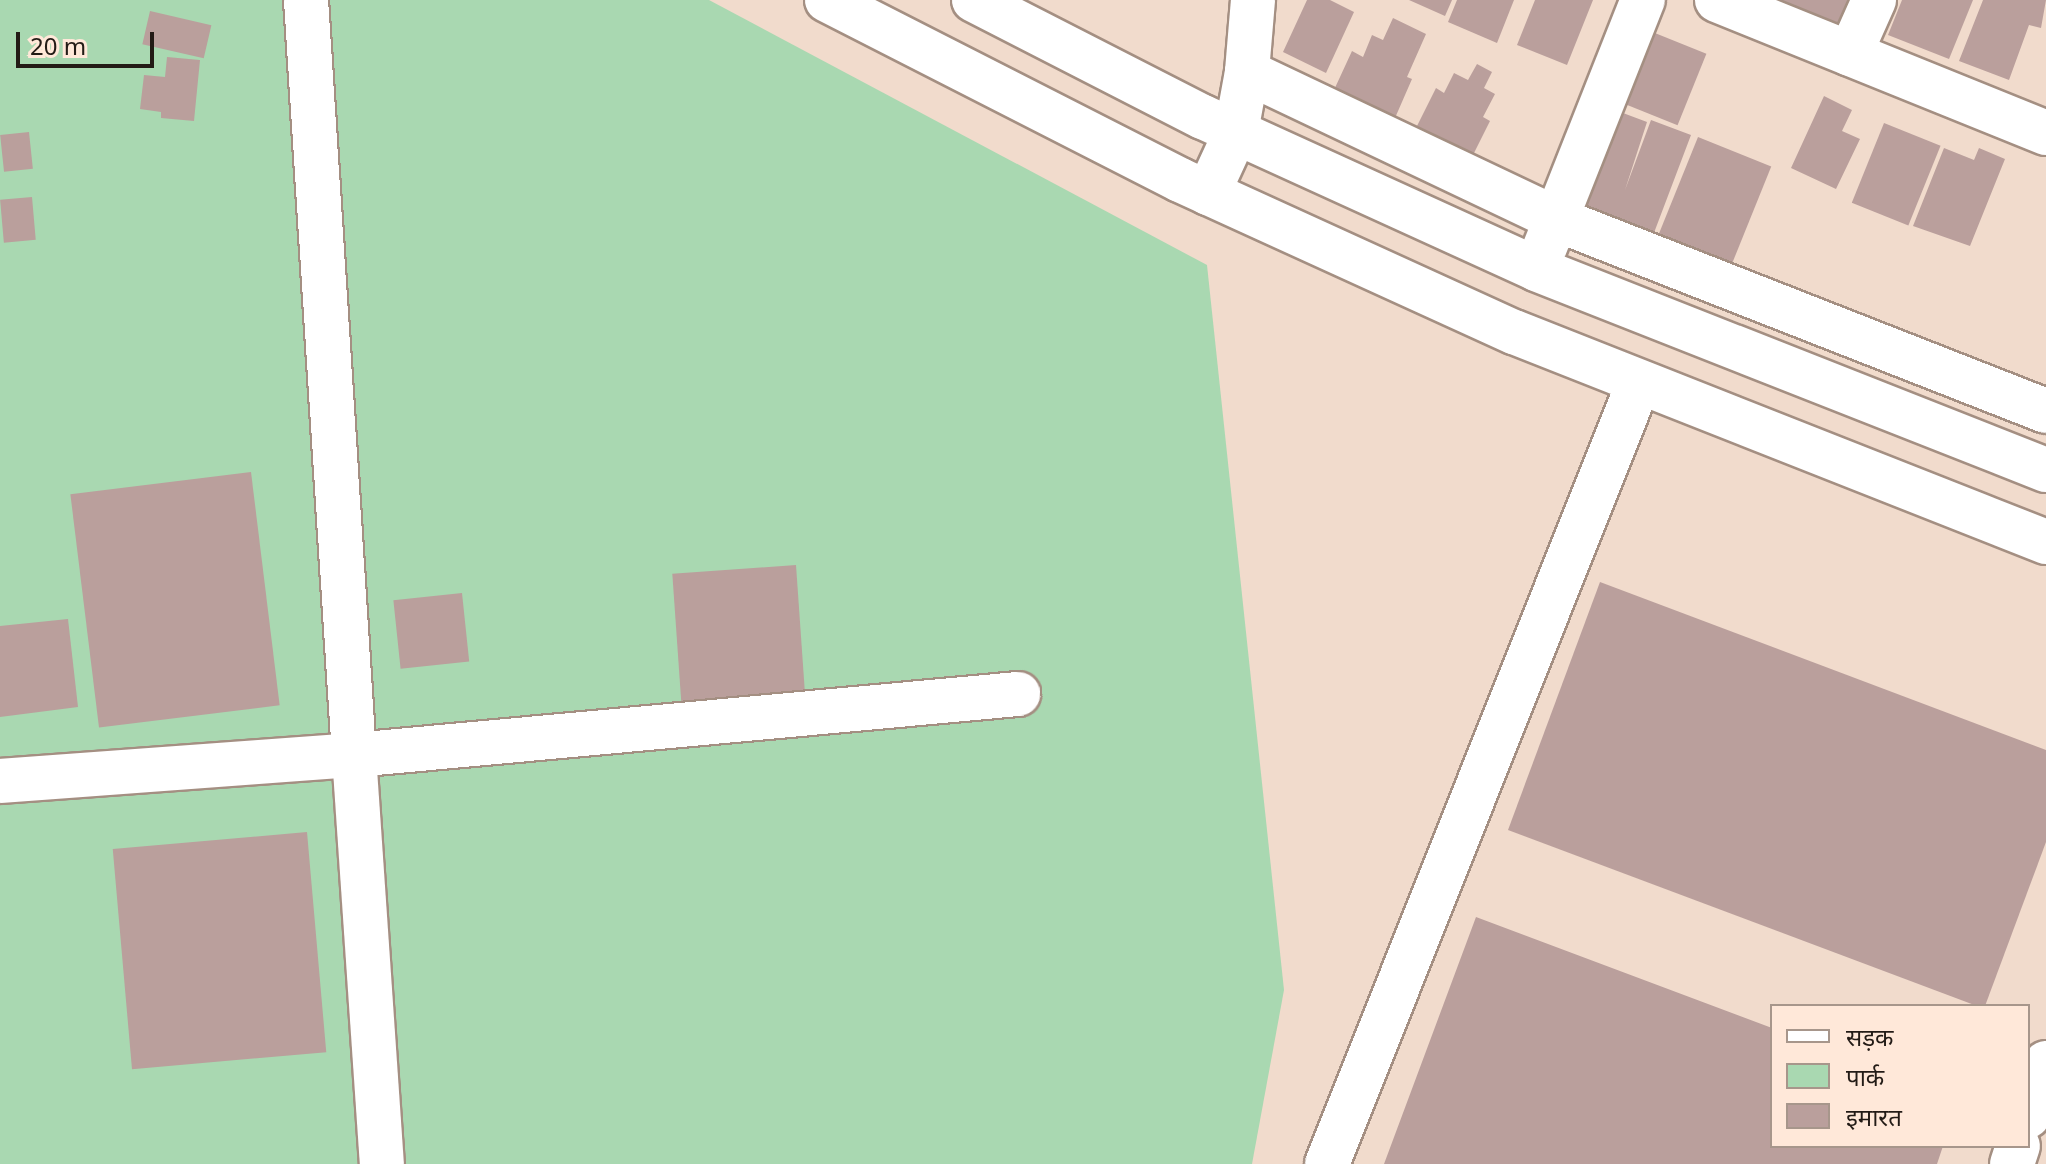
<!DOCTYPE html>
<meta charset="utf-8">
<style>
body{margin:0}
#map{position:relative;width:2046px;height:1164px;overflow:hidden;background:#f1dbcc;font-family:"Noto Sans","Noto Sans Devanagari",sans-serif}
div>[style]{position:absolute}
.green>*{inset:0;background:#a9d8b1}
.building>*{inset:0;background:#ba9f9c;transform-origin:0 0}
.roads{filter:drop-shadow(2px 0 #a48f82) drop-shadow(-2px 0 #a48f82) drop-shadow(0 2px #a48f82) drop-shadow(0 -2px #a48f82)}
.minor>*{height:44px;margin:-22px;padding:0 22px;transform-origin:22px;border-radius:22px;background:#fff}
.major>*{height:44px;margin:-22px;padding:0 22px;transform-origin:22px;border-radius:22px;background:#fff}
span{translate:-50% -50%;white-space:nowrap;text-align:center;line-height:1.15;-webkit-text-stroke:6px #ffe8d9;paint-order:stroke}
.legend{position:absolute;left:1770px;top:1004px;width:260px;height:144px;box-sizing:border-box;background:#ffe8d9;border:2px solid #a7968b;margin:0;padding:10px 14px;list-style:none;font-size:24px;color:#231b16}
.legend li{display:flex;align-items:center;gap:16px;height:40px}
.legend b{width:40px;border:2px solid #a7968b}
.scale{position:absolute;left:16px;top:32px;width:138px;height:36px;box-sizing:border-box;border:4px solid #231b16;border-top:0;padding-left:10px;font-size:24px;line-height:28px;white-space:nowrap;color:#231b16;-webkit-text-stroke:6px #ffe8d9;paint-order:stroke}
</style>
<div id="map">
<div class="green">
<i style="clip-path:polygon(0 0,709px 0,1207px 265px,1284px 990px,1252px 1164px,0 1164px)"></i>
</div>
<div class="building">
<i style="clip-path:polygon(1307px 0,1330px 0,1354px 12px,1326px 73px,1283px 52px)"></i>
<i style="clip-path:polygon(1409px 0,1452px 0,1445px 16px)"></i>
<i style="clip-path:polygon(1457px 0,1514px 0,1497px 43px,1448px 22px)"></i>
<i style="clip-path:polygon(1535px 0,1593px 0,1567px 65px,1517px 45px)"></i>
<i style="clip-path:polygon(1781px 0,1859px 0,1846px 29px)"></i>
<i style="clip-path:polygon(1902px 0,1973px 0,1949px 59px,1888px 35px)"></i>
<i style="clip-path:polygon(1983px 0,2046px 0,2041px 28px,2029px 25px,2009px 80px,1959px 61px)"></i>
<i style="left:150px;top:11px;width:63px;height:34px;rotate:13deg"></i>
<i style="clip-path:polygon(1393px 18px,1426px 34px,1407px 77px,1412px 79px,1395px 118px,1334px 90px,1352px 51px,1363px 57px,1372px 35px,1383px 40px)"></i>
<i style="left:1635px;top:25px;width:77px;height:77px;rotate:22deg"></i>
<i style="clip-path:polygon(167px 57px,200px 60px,194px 121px,161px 118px,161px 112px,140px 109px,144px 75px,165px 77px)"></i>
<i style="clip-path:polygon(1477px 64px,1492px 72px,1484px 88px,1495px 94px,1483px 117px,1490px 121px,1472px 157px,1417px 126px,1436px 88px,1444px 93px,1454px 73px,1468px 80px)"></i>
<i style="clip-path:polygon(1824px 96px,1852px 110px,1842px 131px,1860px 139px,1836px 189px,1791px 168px)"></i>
<i style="clip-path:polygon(1615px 110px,1647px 122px,1625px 190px,1651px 120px,1691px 135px,1649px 246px,1577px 220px)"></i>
<i style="left:1884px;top:123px;width:61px;height:86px;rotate:22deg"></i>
<i style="left:29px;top:132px;width:37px;height:29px;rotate:84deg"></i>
<i style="left:1698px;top:137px;width:79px;height:117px;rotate:22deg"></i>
<i style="clip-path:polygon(1944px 148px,1974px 160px,1979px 148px,2005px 159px,1970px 246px,1913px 226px)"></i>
<i style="left:32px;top:197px;width:43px;height:32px;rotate:85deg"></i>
<i style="left:251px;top:472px;width:235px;height:182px;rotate:83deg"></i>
<i style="left:796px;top:565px;width:145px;height:124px;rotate:86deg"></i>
<i style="clip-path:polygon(1600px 582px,2046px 750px,2046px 842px,1985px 1006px,1977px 1006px,1508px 830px)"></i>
<i style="left:462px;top:593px;width:69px;height:69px;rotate:84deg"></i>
<i style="clip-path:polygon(68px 619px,78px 707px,0 717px,0 626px)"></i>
<i style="left:307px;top:832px;width:221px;height:195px;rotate:85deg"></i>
<i style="clip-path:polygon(1476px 917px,1772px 1028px,1772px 1146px,1943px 1146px,1937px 1164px,1384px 1164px)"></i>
</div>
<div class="roads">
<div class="minor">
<i style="left:306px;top:0;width:757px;rotate:86.36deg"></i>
<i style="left:354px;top:755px;width:667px;rotate:-5.25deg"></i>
<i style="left:1253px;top:0;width:72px;rotate:94.8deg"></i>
<i style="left:1247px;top:72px;width:342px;rotate:25.4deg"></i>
<i style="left:1556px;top:219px;width:526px;rotate:21.4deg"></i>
<i style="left:1717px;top:0;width:355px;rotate:22deg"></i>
<i style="left:1850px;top:54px;width:59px;rotate:-66deg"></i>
<i style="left:1208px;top:193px;width:67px;rotate:-65.3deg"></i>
<i style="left:1236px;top:132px;width:61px;rotate:-79.6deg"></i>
<i style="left:1545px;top:247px;width:266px;rotate:-68.4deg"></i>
<i style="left:0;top:781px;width:355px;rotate:-4.2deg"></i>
<i style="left:354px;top:755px;width:410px;rotate:86.1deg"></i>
<i style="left:2028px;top:1116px;width:56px;rotate:-71.2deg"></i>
<i style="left:1327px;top:1164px;width:842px;rotate:-68.25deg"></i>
<i style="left:2012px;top:1164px;width:19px;rotate:-72deg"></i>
</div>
<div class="major">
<i style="left:827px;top:0;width:396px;rotate:27deg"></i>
<i style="left:1180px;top:180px;width:367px;rotate:24.5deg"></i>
<i style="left:1514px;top:332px;width:572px;rotate:21.54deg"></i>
<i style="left:974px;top:0;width:257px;rotate:27.1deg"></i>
<i style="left:1203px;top:117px;width:366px;rotate:24.5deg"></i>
<i style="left:1536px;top:269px;width:548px;rotate:21.51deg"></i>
</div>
</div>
<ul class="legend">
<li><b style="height:10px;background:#fff"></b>सड़क</li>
<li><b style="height:22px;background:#a9d8b1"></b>पार्क</li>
<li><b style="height:22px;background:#ba9f9c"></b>इमारत</li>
</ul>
<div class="scale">20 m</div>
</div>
